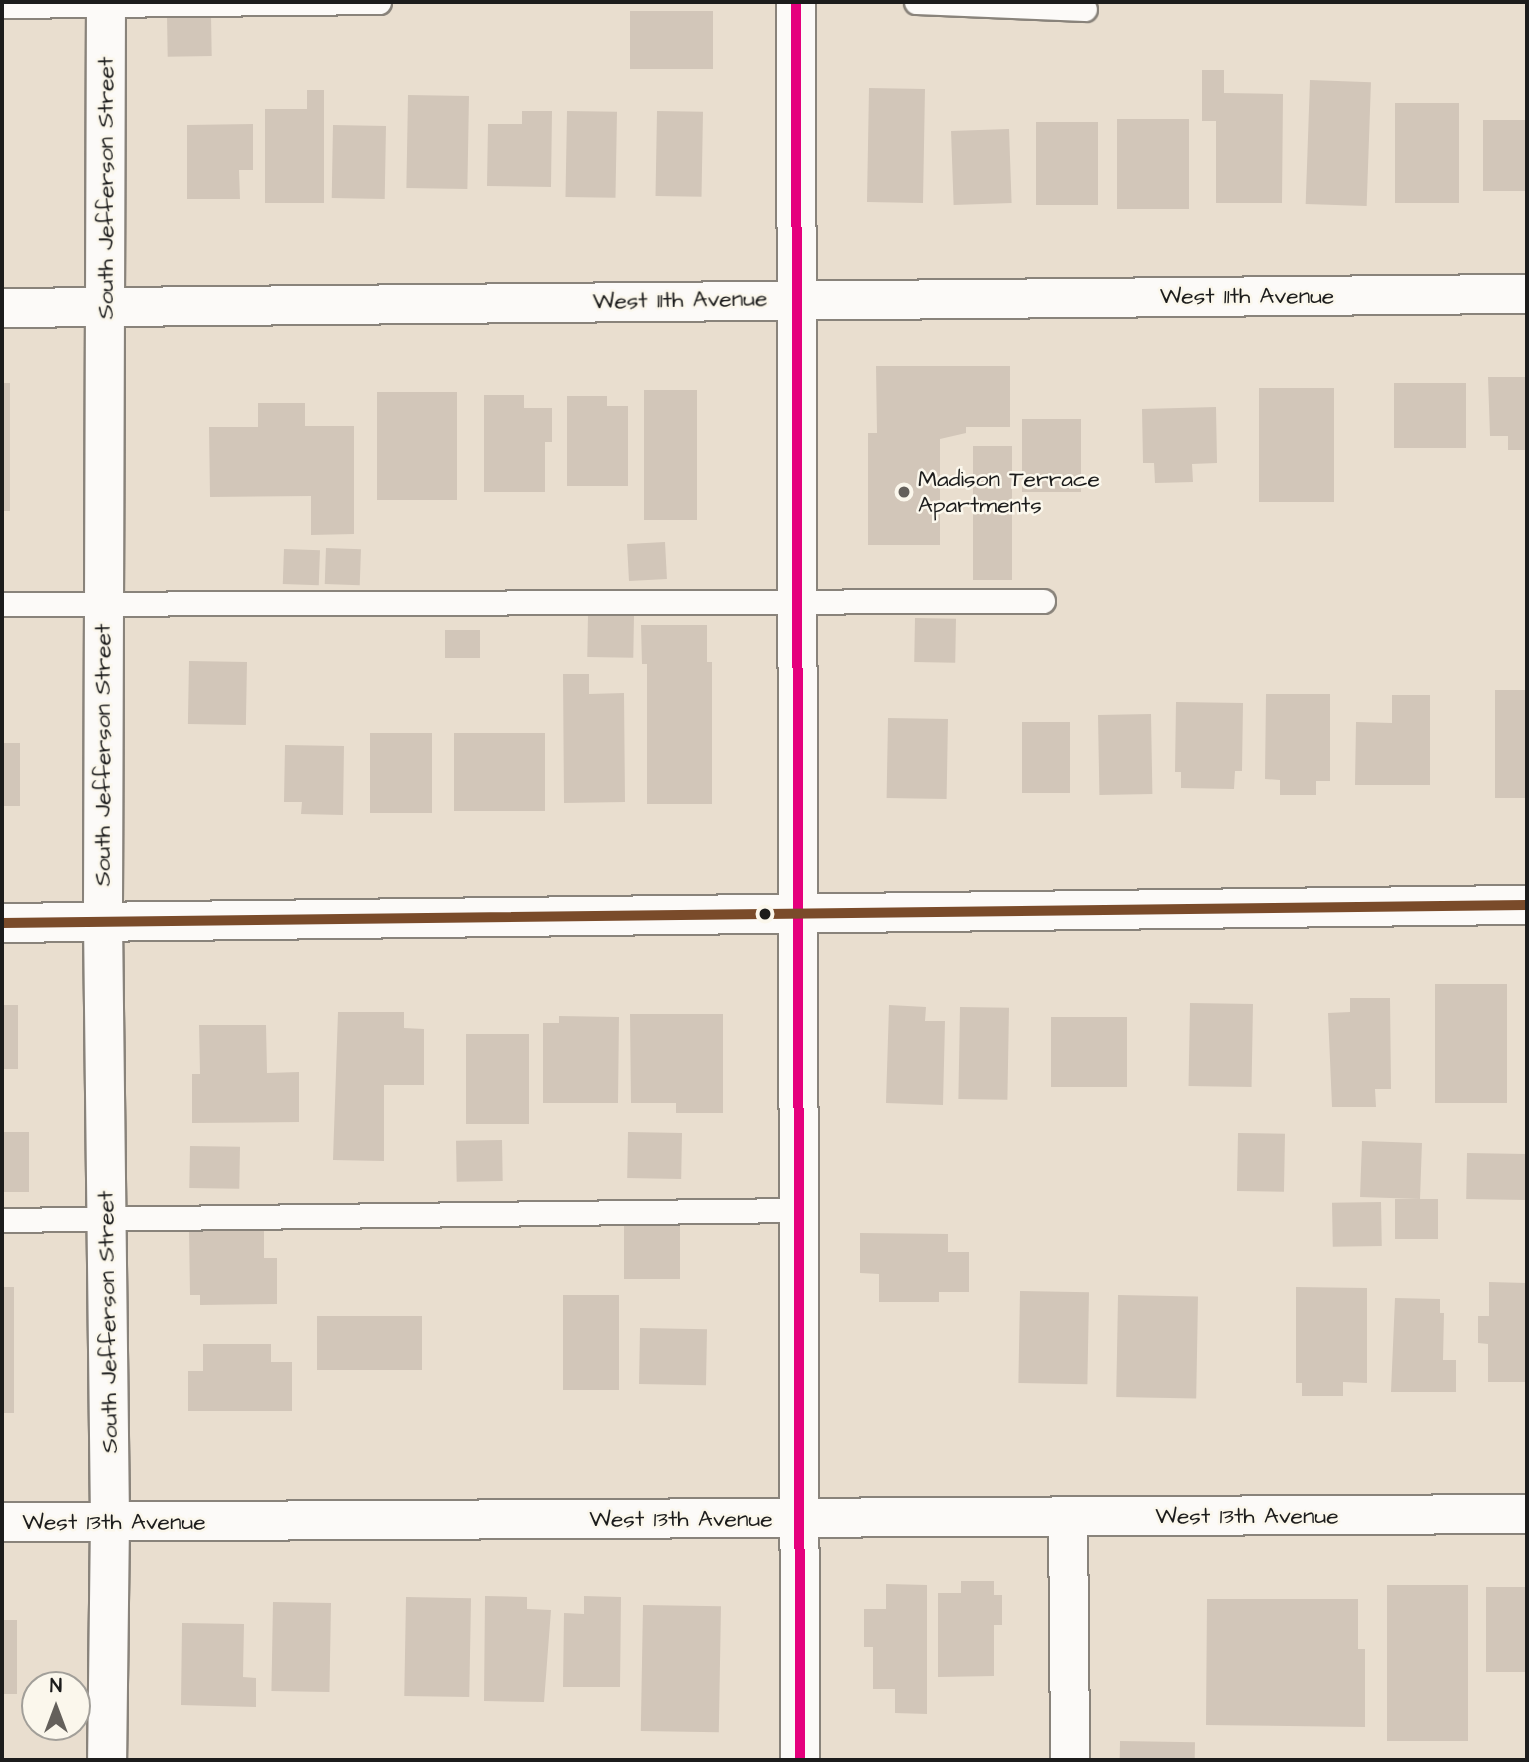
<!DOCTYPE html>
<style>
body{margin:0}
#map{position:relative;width:1529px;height:1762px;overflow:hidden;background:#e9decf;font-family:"Architects Daughter",sans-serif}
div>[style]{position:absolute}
.building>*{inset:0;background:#d2c6b9;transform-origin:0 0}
.roads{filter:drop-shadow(2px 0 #89837b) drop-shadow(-2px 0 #89837b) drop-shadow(0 2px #89837b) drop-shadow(0 -2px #89837b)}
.lane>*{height:23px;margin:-11.5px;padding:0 11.5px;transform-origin:11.5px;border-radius:11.5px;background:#fcfaf8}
.street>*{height:38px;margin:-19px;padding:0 19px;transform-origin:19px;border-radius:19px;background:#fcfaf8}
.bus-1>*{height:10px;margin:-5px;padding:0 5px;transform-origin:5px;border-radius:5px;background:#e5007d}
.bus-2>*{height:10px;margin:-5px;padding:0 5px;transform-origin:5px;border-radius:5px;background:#7a4b2a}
.dots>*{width:19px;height:19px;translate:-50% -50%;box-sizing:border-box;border:4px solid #fbf7ec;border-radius:50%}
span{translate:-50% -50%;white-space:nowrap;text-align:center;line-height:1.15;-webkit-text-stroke:5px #fbf7ec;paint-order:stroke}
.street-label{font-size:23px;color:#1c1c1c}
.poi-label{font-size:23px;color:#1c1c1c}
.left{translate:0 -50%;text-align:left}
.frame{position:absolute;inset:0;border:4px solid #1c1c1c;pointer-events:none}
.north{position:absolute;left:21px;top:1671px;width:70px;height:70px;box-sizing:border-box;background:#fbf7ec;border:2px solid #a29f99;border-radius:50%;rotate:0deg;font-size:19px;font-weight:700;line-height:28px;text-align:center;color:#1c1c1c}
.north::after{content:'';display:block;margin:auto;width:24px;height:32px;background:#64605b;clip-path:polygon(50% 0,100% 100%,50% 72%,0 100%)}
</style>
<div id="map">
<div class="building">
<i style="left:630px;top:11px;width:83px;height:58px"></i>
<i style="left:211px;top:15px;width:41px;height:44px;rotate:89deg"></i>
<i style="clip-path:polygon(1202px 70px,1224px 70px,1224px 93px,1283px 94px,1282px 203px,1216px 203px,1216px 121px,1202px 121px)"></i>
<i style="left:1310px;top:80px;width:61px;height:124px;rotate:2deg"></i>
<i style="left:869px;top:88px;width:56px;height:114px;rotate:1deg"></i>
<i style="clip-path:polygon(307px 90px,324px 90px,324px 203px,265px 203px,265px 109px,307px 109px)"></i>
<i style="left:408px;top:95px;width:61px;height:93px;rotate:1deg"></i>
<i style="left:1395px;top:103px;width:64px;height:100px"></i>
<i style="clip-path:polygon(522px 111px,552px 111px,551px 187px,487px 186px,488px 124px,522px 124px)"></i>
<i style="left:567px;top:111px;width:50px;height:86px;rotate:1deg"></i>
<i style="left:657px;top:111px;width:46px;height:85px;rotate:1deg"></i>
<i style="left:1117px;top:119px;width:72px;height:90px"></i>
<i style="left:1527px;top:120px;width:71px;height:44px;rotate:90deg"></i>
<i style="left:1036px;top:122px;width:62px;height:83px"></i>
<i style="clip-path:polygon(253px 124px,253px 170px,239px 170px,240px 199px,187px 199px,187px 125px)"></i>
<i style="left:333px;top:125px;width:53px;height:73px;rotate:1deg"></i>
<i style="left:1009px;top:129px;width:74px;height:58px;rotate:88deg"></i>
<i style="clip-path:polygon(876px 366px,1010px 366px,1010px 427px,966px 427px,966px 433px,940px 439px,940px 545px,868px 545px,868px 433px,877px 433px)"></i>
<i style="clip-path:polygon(1488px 377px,1527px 377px,1527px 450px,1508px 450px,1508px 436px,1490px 436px)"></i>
<i style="left:2px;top:383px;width:8px;height:128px"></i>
<i style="left:1466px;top:383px;width:65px;height:72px;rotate:90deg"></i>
<i style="left:1259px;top:388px;width:75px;height:114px"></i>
<i style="left:644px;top:390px;width:53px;height:130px"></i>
<i style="left:457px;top:392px;width:108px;height:80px;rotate:90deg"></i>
<i style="clip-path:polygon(484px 395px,524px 395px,524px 408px,552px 408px,552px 442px,545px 442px,545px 492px,484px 492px)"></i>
<i style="clip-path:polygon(567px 396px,607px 396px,607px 406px,628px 406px,628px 486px,567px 486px)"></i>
<i style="clip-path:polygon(258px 403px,305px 403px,305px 426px,354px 426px,354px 534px,311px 535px,311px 496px,210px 497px,209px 427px,258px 427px)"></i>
<i style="clip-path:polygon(1216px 407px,1217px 463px,1192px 464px,1193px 482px,1155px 483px,1154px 463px,1143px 463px,1142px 409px)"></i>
<i style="left:1022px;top:419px;width:59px;height:73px"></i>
<i style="left:1012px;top:446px;width:134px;height:39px;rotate:90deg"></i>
<i style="left:665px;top:542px;width:37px;height:38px;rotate:87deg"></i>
<i style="left:326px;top:548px;width:35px;height:36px;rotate:2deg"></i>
<i style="left:284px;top:549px;width:36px;height:35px;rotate:2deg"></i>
<i style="left:588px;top:615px;width:46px;height:42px;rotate:1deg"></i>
<i style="left:915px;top:618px;width:41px;height:44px;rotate:1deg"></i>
<i style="clip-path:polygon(641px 625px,707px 625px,707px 662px,712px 662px,712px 804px,647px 804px,647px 664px,642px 664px)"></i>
<i style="left:445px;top:630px;width:35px;height:28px"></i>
<i style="left:189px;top:661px;width:58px;height:63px;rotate:1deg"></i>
<i style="clip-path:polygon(563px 674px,589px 674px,589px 694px,624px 693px,625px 802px,564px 803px)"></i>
<i style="left:1495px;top:690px;width:32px;height:108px"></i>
<i style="clip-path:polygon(1266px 694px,1330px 694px,1330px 781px,1316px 781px,1316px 795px,1280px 795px,1280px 780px,1265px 779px)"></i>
<i style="clip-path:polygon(1392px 695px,1430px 695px,1430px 785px,1355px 785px,1356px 722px,1392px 723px)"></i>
<i style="clip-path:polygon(1176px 702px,1243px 703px,1242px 771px,1235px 771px,1234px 789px,1181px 788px,1181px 772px,1175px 772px)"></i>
<i style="left:1151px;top:714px;width:80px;height:53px;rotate:89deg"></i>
<i style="left:888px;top:718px;width:60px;height:80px;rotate:1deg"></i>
<i style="left:1022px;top:722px;width:48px;height:71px"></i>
<i style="left:370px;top:733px;width:62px;height:80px"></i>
<i style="left:454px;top:733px;width:91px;height:78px"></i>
<i style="left:2px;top:743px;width:18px;height:63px"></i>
<i style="clip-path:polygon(285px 745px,344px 746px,343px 815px,301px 814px,302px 802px,284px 802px)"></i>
<i style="left:1435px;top:984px;width:72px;height:119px"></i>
<i style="clip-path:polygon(1350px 998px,1390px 998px,1391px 1089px,1375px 1089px,1376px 1107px,1332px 1107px,1328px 1013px,1350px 1012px)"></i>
<i style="left:1190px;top:1003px;width:63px;height:83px;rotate:1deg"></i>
<i style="left:2px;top:1005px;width:16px;height:64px"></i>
<i style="clip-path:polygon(889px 1005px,926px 1007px,925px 1021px,945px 1021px,943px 1105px,886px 1103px)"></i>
<i style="left:960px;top:1007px;width:49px;height:92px;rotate:1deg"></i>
<i style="clip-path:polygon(338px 1012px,404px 1012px,404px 1028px,424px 1029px,424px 1085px,384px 1085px,384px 1161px,333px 1160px)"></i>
<i style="clip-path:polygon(630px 1014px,723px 1014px,723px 1113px,676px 1113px,676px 1103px,631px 1103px)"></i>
<i style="clip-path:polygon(559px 1016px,619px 1017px,618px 1103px,543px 1103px,543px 1023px,559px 1023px)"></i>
<i style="left:1051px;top:1017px;width:76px;height:70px"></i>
<i style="clip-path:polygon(199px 1025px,266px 1025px,267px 1073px,299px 1072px,299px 1122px,192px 1123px,192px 1074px,200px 1074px)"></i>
<i style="left:466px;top:1034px;width:63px;height:90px"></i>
<i style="left:2px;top:1132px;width:27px;height:60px"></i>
<i style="left:628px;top:1132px;width:54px;height:46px;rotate:1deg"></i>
<i style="left:1238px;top:1133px;width:47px;height:58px;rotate:1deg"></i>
<i style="left:502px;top:1140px;width:41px;height:46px;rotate:89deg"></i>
<i style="left:1362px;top:1141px;width:60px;height:56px;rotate:2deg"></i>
<i style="left:190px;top:1146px;width:50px;height:42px;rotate:1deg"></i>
<i style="left:1467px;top:1153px;width:60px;height:46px;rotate:1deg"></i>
<i style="left:1395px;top:1199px;width:43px;height:40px"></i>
<i style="left:1381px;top:1202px;width:44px;height:49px;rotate:89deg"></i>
<i style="left:624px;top:1220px;width:56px;height:59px"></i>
<i style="clip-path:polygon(189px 1231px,264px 1231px,264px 1258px,277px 1258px,277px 1304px,200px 1305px,200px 1295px,190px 1295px)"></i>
<i style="clip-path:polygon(860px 1233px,948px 1234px,948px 1252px,969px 1252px,969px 1292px,939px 1292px,939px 1302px,879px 1302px,879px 1274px,860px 1273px)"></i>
<i style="clip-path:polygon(1489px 1282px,1527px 1283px,1527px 1382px,1488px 1382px,1488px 1344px,1478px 1343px,1478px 1316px,1489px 1316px)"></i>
<i style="left:2px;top:1287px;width:12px;height:126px"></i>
<i style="clip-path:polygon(1296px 1287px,1367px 1288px,1367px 1383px,1343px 1382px,1343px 1396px,1302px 1396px,1302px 1383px,1296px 1383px)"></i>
<i style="left:1020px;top:1291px;width:69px;height:92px;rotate:1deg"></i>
<i style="left:563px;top:1295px;width:56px;height:95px"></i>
<i style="left:1118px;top:1295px;width:80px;height:102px;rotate:1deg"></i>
<i style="clip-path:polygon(1395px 1298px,1440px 1299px,1440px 1313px,1444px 1313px,1443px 1360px,1456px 1360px,1456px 1392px,1391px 1392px)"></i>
<i style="left:317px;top:1316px;width:105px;height:54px"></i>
<i style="left:640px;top:1328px;width:67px;height:56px;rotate:1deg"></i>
<i style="clip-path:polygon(203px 1344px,271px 1344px,271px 1362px,292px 1362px,292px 1411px,188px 1411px,188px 1371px,203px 1371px)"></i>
<i style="clip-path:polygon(961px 1581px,994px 1581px,994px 1595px,1002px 1595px,1002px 1625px,994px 1625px,994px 1676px,938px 1677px,938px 1593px,961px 1593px)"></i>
<i style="clip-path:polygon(886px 1584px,927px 1585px,927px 1714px,895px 1713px,895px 1689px,873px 1689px,873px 1647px,864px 1647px,864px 1609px,886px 1609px)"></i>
<i style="left:1387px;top:1585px;width:81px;height:156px"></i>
<i style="left:1486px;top:1587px;width:41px;height:85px"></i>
<i style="clip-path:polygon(485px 1596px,527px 1597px,527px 1609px,551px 1610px,544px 1702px,484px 1701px)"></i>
<i style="clip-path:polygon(584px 1596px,621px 1597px,620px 1687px,563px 1687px,564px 1613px,584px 1614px)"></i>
<i style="left:406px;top:1597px;width:65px;height:99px;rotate:1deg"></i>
<i style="clip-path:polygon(1207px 1599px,1358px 1599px,1358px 1649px,1365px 1649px,1365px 1727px,1206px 1725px)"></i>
<i style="left:273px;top:1602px;width:58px;height:89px;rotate:1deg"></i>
<i style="left:643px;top:1605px;width:78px;height:126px;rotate:1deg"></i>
<i style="left:2px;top:1620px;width:15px;height:74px"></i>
<i style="clip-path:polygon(182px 1623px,244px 1624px,243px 1677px,256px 1678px,256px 1707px,181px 1705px)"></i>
<i style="left:1120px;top:1741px;width:75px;height:19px;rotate:1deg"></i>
</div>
<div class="roads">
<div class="lane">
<i style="left:916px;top:2px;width:169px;rotate:2.4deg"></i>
<i style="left:2px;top:6px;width:377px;rotate:-0.6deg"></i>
<i style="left:2px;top:604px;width:1041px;rotate:-0.17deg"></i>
<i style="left:2px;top:1220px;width:797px;rotate:-0.72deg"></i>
</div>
<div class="street">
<i style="left:106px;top:2px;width:920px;rotate:90.19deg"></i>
<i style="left:103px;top:922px;width:599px;rotate:89.33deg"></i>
<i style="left:110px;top:1521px;width:239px;rotate:90.7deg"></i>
<i style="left:796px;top:2px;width:1758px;rotate:89.87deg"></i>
<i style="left:2px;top:308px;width:1525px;rotate:-0.53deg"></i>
<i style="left:2px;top:923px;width:1525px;rotate:-0.68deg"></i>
<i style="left:1068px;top:1517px;width:243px;rotate:89.5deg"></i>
<i style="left:2px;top:1522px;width:1525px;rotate:-0.3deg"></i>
</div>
</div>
<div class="bus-1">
<i style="left:796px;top:2px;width:1758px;rotate:89.87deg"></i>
</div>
<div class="bus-2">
<i style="left:2px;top:923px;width:1525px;rotate:-0.68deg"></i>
</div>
<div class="dots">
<i style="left:904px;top:492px;background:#64605b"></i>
<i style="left:765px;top:914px;background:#1c1c1c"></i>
</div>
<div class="street-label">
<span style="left:106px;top:188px;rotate:-90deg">South Jefferson Street</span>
<span style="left:1247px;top:296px">West 11th Avenue</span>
<span style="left:680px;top:300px;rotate:-1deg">West 11th Avenue</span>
<span style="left:103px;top:755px;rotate:-90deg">South Jefferson Street</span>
<span style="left:108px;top:1322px;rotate:-91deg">South Jefferson Street</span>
<span style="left:1247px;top:1516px">West 13th Avenue</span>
<span style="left:681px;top:1519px">West 13th Avenue</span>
<span style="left:114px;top:1522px">West 13th Avenue</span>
</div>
<div class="poi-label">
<span class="left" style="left:918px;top:492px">Madison Terrace<br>Apartments</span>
</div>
<div class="frame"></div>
<div class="north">N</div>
</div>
